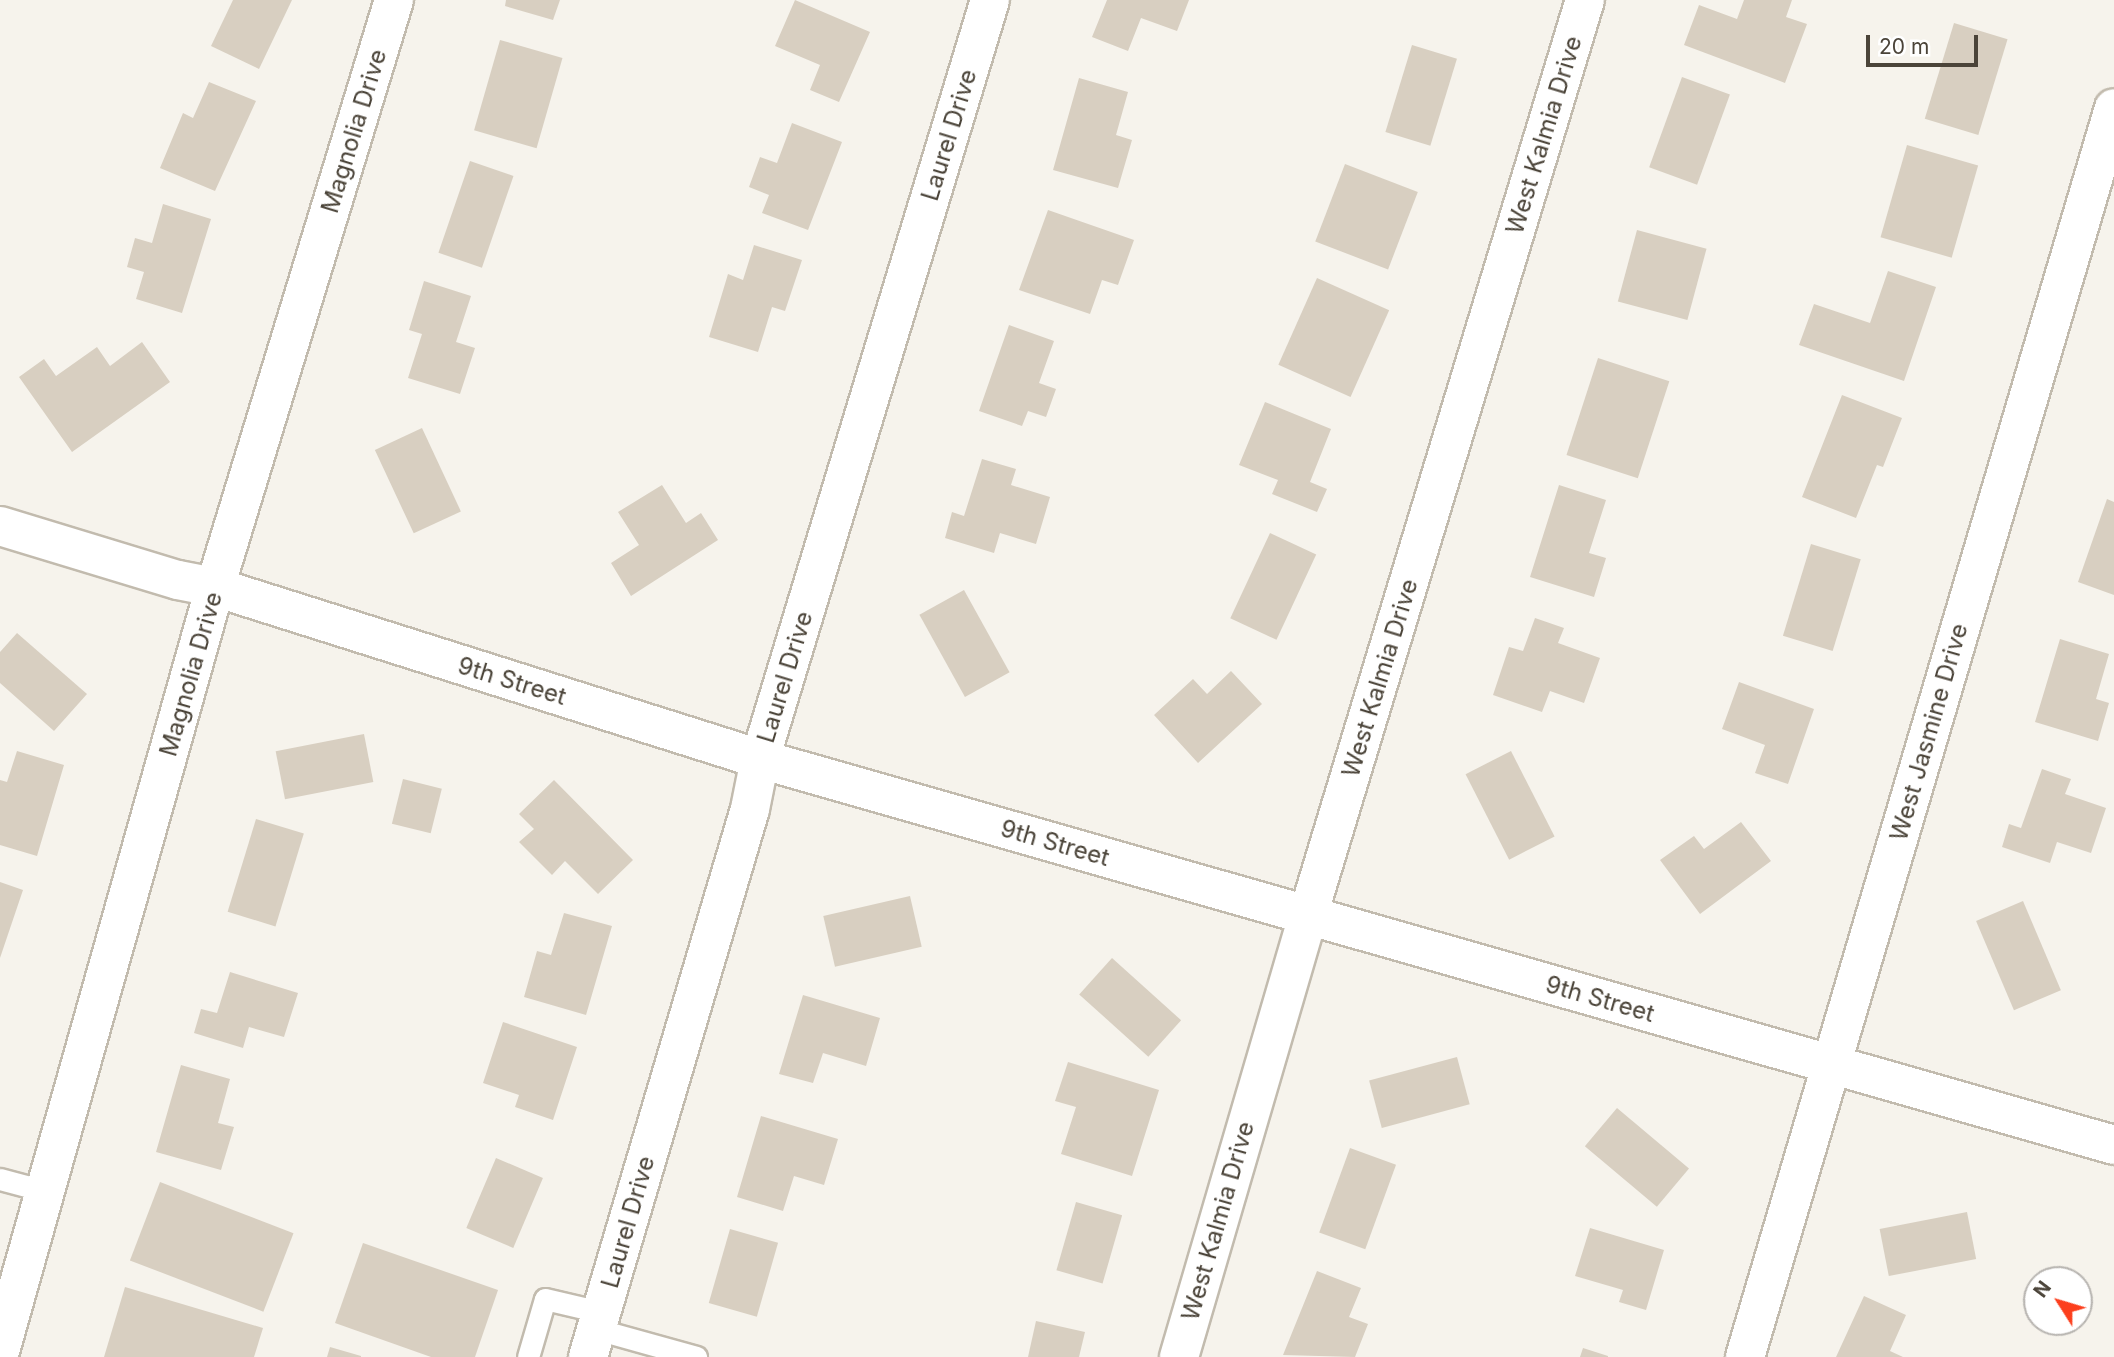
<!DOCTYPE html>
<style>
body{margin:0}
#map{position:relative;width:2114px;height:1357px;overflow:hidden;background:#f6f3ec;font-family:Inter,sans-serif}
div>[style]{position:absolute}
.building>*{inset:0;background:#d8cfc1;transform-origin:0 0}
.roads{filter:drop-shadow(2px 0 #c2bbae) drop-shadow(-2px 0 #c2bbae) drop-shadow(0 2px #c2bbae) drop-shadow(0 -2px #c2bbae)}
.lane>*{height:21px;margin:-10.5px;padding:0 10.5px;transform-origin:10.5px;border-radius:10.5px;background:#fff}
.street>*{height:38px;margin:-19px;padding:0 19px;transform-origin:19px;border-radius:19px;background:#fff}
span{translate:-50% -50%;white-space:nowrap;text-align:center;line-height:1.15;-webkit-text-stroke:7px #fff;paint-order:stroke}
.street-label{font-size:24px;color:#4b4439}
.north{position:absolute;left:2023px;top:1266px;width:70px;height:70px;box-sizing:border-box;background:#fff;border:2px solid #b7b4b0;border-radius:50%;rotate:307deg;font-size:19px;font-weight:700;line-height:28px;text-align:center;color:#4b4439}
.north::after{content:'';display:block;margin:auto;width:24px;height:32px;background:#fc3f1d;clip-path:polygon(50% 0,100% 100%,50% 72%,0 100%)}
.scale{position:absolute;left:1866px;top:35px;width:112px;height:32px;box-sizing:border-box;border:4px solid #4b4439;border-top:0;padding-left:9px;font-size:21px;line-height:24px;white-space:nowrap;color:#4b4439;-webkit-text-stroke:5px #fff;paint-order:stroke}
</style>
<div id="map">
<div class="building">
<i style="clip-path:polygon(233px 0,292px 0,259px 69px,211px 46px)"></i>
<i style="clip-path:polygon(506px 0,560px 0,553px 20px,505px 6px)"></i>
<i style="clip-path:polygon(795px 0,870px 32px,839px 102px,810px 90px,820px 65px,775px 46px)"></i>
<i style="clip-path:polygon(1107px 0,1189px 0,1177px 31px,1141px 18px,1128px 51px,1092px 37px)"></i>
<i style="clip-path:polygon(1744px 0,1792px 0,1786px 17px,1807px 24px,1785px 83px,1684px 45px,1699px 5px,1737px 19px)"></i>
<i style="left:1954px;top:23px;width:56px;height:100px;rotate:17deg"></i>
<i style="left:500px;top:40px;width:65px;height:94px;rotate:16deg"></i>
<i style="left:1412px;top:45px;width:47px;height:91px;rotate:17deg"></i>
<i style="left:1682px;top:77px;width:51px;height:96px;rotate:20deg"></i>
<i style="clip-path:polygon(1079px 78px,1128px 92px,1116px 135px,1132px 140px,1118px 188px,1053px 170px)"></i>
<i style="clip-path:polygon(209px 82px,256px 101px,215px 191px,160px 168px,183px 113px,193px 118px)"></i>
<i style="clip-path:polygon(792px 123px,842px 142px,808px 230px,762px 213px,769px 195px,749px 187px,760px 157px,777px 163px)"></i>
<i style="left:1907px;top:145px;width:74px;height:96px;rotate:16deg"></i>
<i style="left:470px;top:161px;width:46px;height:97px;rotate:19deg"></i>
<i style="left:1345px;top:164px;width:78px;height:83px;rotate:21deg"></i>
<i style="clip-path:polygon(163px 204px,211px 219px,182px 313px,136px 299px,144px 272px,127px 267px,135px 238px,152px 243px)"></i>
<i style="clip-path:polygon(1048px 210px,1134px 240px,1118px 285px,1102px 280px,1090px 314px,1019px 290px)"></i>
<i style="left:1637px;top:230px;width:72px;height:74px;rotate:15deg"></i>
<i style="clip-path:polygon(754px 245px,802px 260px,785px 311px,772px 307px,758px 352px,709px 337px,728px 274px,743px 280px)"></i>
<i style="clip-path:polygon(1888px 271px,1936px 287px,1904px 381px,1799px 345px,1814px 304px,1870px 323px)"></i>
<i style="left:1317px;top:278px;width:79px;height:95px;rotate:24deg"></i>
<i style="clip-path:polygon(424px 281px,471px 296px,456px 342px,475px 348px,460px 394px,408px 378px,422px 334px,409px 330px)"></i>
<i style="clip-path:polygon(1009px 325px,1054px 341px,1039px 383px,1056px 389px,1046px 417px,1028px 411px,1022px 426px,979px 411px)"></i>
<i style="clip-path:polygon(142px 342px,170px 382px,72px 452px,19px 377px,44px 359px,56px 376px,97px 347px,110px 366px)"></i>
<i style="left:1598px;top:358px;width:75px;height:102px;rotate:18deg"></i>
<i style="clip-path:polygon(1842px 395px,1902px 418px,1883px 467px,1877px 465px,1856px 518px,1802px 497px)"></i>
<i style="clip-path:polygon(1265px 402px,1331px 429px,1310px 482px,1327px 489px,1317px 512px,1272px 494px,1278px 480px,1239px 465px)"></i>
<i style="left:422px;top:428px;width:92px;height:52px;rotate:65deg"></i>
<i style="clip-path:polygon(982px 459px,1016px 469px,1011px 485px,1050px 497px,1036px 544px,1000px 533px,994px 553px,945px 538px,952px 512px,964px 516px)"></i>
<i style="clip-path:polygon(662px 485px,686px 523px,701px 513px,718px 540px,631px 596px,611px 563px,639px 545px,618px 512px)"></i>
<i style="clip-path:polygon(1559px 485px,1606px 500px,1589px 553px,1606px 558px,1594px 597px,1530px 577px)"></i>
<i style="clip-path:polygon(2107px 499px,2114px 502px,2114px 595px,2078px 582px)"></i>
<i style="left:1270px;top:533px;width:51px;height:94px;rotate:25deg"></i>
<i style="left:1811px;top:544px;width:52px;height:96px;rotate:17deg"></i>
<i style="left:964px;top:590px;width:94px;height:51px;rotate:61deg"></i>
<i style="clip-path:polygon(1535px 618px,1564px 628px,1558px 643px,1600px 658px,1584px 703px,1550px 691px,1542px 712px,1493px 695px,1509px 647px,1523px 651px)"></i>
<i style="clip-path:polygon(17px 633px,87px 694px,54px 731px,0 683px,0 652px)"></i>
<i style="clip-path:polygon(2060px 639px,2109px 654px,2096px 699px,2109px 703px,2098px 741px,2035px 722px)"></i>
<i style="clip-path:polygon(1231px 671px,1262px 704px,1198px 763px,1154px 715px,1193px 679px,1207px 694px)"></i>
<i style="clip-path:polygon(1739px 682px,1814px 709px,1788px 784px,1755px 773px,1765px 745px,1722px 729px)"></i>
<i style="left:364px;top:734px;width:49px;height:90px;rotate:79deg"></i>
<i style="clip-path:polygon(17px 751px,64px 765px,37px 856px,0 845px,0 780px,7px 782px)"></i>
<i style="left:1511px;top:751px;width:96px;height:51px;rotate:63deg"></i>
<i style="clip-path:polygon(2042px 769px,2071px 779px,2065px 794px,2106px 808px,2091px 853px,2057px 842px,2050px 863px,2002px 847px,2009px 824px,2021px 828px)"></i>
<i style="left:403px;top:779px;width:40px;height:46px;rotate:14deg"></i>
<i style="clip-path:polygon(554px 780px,633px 860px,598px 894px,565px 861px,552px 875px,519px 842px,534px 829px,519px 814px)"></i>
<i style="left:256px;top:819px;width:50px;height:97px;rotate:17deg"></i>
<i style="clip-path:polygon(1741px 822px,1771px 861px,1700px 914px,1660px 860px,1694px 836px,1704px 849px)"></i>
<i style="clip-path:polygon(0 882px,23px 890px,0 958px)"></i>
<i style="left:910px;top:896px;width:52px;height:89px;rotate:77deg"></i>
<i style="left:2023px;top:901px;width:97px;height:51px;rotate:67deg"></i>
<i style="clip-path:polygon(564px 913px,612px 926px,586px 1015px,524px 997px,537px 951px,551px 955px)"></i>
<i style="left:1112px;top:958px;width:93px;height:49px;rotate:42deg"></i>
<i style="clip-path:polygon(230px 972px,298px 993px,284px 1037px,249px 1027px,243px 1048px,194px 1033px,201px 1009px,217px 1013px)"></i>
<i style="clip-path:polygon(803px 995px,880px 1018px,866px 1066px,823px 1053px,813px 1083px,779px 1074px)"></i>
<i style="clip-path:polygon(503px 1022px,577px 1047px,553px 1120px,515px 1107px,519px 1095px,483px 1083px)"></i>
<i style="left:1457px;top:1057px;width:49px;height:91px;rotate:75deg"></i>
<i style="clip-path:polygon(1068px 1062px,1159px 1090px,1132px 1176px,1061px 1154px,1076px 1107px,1055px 1101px)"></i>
<i style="clip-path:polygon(181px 1065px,230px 1079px,218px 1123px,234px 1127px,221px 1170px,156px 1152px)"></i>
<i style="left:1617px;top:1108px;width:94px;height:50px;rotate:40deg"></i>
<i style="clip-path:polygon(761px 1116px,838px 1139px,824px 1185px,794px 1176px,783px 1211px,737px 1197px)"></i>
<i style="left:1350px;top:1148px;width:49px;height:90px;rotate:20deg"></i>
<i style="left:496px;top:1158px;width:51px;height:76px;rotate:23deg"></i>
<i style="left:160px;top:1182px;width:143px;height:84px;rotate:21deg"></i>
<i style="left:1076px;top:1202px;width:48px;height:71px;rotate:16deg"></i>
<i style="left:1967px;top:1212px;width:48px;height:89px;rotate:79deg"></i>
<i style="clip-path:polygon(1590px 1228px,1664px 1250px,1646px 1310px,1619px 1302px,1623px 1290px,1575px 1276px)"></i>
<i style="left:730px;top:1229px;width:50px;height:77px;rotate:16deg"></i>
<i style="clip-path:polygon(363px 1243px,498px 1290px,475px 1357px,431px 1357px,335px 1323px)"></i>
<i style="clip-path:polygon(1317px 1271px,1361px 1288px,1349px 1317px,1368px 1324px,1355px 1357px,1283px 1355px)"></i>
<i style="clip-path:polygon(125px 1287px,263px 1328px,254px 1357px,104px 1357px)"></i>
<i style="clip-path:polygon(1864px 1296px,1906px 1315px,1890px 1351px,1903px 1357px,1836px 1357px)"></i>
<i style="clip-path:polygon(1036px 1321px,1085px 1332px,1079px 1357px,1028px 1357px)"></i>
<i style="clip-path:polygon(330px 1347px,361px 1356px,361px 1357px,327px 1357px)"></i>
<i style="clip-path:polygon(1583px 1348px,1608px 1356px,1608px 1357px,1580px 1357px)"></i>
</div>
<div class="roads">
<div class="lane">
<i style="left:0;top:1179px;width:47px;rotate:14.9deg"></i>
<i style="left:596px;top:1329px;width:104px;rotate:15.6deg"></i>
<i style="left:528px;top:1357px;width:60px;rotate:-73.7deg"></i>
<i style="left:545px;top:1299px;width:57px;rotate:13.1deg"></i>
</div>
<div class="street">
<i style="left:0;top:526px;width:186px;rotate:16.9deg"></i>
<i style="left:178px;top:580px;width:38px;rotate:11deg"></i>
<i style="left:215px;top:587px;width:571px;rotate:17.52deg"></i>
<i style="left:760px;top:759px;width:1408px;rotate:15.91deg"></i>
<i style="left:0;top:1351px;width:794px;rotate:-74.28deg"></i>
<i style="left:215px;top:587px;width:614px;rotate:-73.04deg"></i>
<i style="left:588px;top:1357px;width:571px;rotate:-73.53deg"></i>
<i style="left:750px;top:809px;width:51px;rotate:-78.7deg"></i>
<i style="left:760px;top:759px;width:793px;rotate:-73.14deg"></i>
<i style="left:1179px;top:1357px;width:460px;rotate:-73.7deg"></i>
<i style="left:1308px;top:915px;width:956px;rotate:-73.16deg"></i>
<i style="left:1745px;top:1357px;width:1302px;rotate:-73.54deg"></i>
</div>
</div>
<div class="street-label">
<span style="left:354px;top:131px;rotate:-73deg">Magnolia Drive</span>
<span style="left:949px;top:135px;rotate:-73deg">Laurel Drive</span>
<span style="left:1544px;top:135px;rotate:-73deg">West Kalmia Drive</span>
<span style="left:191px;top:674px;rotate:-74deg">Magnolia Drive</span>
<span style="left:785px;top:677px;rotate:-73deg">Laurel Drive</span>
<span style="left:1380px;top:678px;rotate:-73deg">West Kalmia Drive</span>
<span style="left:512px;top:681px;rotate:17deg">9th Street</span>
<span style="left:1929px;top:732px;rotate:-74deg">West Jasmine Drive</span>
<span style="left:1055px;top:843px;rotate:16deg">9th Street</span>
<span style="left:1600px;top:999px;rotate:16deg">9th Street</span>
<span style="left:1218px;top:1221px;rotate:-74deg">West Kalmia Drive</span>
<span style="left:628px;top:1222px;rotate:-74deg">Laurel Drive</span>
</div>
<div class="north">N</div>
<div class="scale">20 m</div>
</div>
